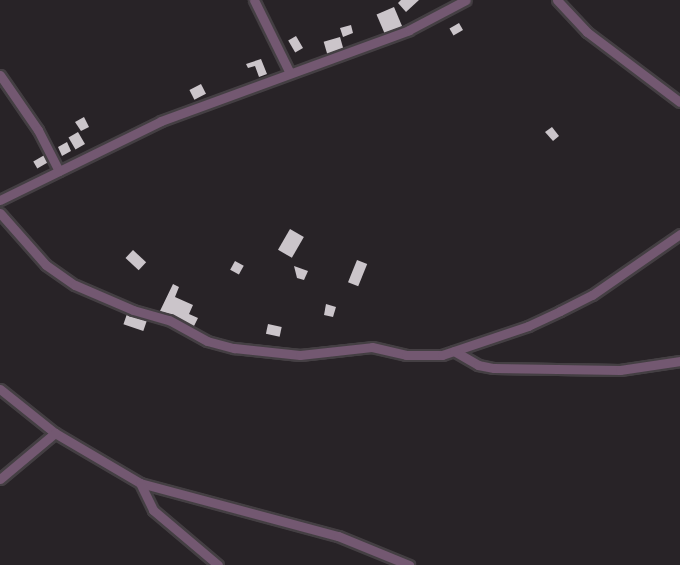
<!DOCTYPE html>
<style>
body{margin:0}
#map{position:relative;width:680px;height:565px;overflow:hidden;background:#282327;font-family:"Playfair Display",serif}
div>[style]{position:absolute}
.building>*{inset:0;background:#cbc5ca;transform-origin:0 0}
.roads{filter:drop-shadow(2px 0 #443f43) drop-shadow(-2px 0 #443f43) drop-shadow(0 2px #443f43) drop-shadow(0 -2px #443f43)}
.minor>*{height:9px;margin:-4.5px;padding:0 4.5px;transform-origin:4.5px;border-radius:4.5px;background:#735871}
span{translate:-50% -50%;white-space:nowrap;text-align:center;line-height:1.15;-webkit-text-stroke:6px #282327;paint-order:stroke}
</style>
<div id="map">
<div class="building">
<i style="clip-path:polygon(401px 0,419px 0,406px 12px,398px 3px)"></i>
<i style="left:394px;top:7px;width:23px;height:19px;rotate:67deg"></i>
<i style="left:459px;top:23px;width:8px;height:11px;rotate:60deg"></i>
<i style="clip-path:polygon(351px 25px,353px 33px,343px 37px,340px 28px)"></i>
<i style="left:296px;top:36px;width:14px;height:9px;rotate:60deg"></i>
<i style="left:340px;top:37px;width:15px;height:17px;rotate:74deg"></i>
<i style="clip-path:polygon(261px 59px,267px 74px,259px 77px,255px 66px,248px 68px,246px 64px)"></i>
<i style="left:201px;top:84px;width:11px;height:13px;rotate:63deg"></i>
<i style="clip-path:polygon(84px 117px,89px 127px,81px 131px,75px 122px)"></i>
<i style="clip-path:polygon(552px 127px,559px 136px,553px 141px,545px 132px)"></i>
<i style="left:78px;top:132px;width:14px;height:11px;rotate:60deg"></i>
<i style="clip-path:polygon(67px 142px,71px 151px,62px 156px,58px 147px)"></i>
<i style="left:48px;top:153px;width:8px;height:17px;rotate:60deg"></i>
<i style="left:290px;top:229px;width:16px;height:24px;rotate:30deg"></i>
<i style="left:133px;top:250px;width:18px;height:11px;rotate:43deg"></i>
<i style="left:357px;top:260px;width:11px;height:24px;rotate:22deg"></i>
<i style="left:235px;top:261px;width:10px;height:10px;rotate:29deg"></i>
<i style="clip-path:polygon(294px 266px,308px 271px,304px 280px,297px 278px)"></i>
<i style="clip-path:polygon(173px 284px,179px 287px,175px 297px,193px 305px,189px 314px,198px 318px,193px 328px,159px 313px)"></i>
<i style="clip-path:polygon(326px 304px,336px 307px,333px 317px,324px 315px)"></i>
<i style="left:128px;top:311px;width:21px;height:14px;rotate:19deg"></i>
<i style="left:268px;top:324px;width:14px;height:10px;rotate:12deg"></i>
</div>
<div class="roads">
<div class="minor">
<i style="left:254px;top:0;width:79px;rotate:63.8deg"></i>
<i style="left:557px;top:0;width:44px;rotate:46.8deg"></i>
<i style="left:587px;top:32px;width:116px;rotate:37deg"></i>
<i style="left:0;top:75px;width:67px;rotate:55.4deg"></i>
<i style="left:38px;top:130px;width:46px;rotate:62.9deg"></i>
<i style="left:0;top:200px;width:179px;rotate:-26.1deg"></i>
<i style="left:161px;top:121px;width:264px;rotate:-20.1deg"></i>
<i style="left:409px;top:30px;width:64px;rotate:-27.8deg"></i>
<i style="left:0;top:213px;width:69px;rotate:48.5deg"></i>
<i style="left:46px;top:265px;width:35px;rotate:35deg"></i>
<i style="left:75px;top:285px;width:63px;rotate:23.3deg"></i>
<i style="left:133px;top:310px;width:37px;rotate:16deg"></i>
<i style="left:169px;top:320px;width:43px;rotate:28.9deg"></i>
<i style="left:207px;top:341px;width:28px;rotate:15deg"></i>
<i style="left:234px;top:348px;width:66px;rotate:6.1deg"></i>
<i style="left:300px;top:355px;width:72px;rotate:-6.3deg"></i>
<i style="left:372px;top:347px;width:35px;rotate:13deg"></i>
<i style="left:406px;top:355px;width:36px"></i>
<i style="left:442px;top:355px;width:91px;rotate:-18.6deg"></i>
<i style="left:528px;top:326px;width:35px;rotate:-25deg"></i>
<i style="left:560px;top:311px;width:36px;rotate:-27deg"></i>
<i style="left:592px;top:295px;width:107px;rotate:-34.7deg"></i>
<i style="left:454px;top:351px;width:28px;rotate:30deg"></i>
<i style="left:478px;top:365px;width:16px;rotate:11deg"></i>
<i style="left:494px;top:368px;width:126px;rotate:0.9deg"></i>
<i style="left:620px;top:370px;width:61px;rotate:-8.5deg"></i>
<i style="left:0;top:389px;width:70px;rotate:38.7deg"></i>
<i style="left:55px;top:433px;width:99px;rotate:30.5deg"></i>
<i style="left:140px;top:483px;width:205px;rotate:15deg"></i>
<i style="left:338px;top:536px;width:77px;rotate:22.2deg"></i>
<i style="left:0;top:479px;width:72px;rotate:-39.9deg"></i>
<i style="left:140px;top:483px;width:30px;rotate:64deg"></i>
<i style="left:153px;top:510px;width:85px;rotate:40.2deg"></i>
</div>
</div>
</div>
